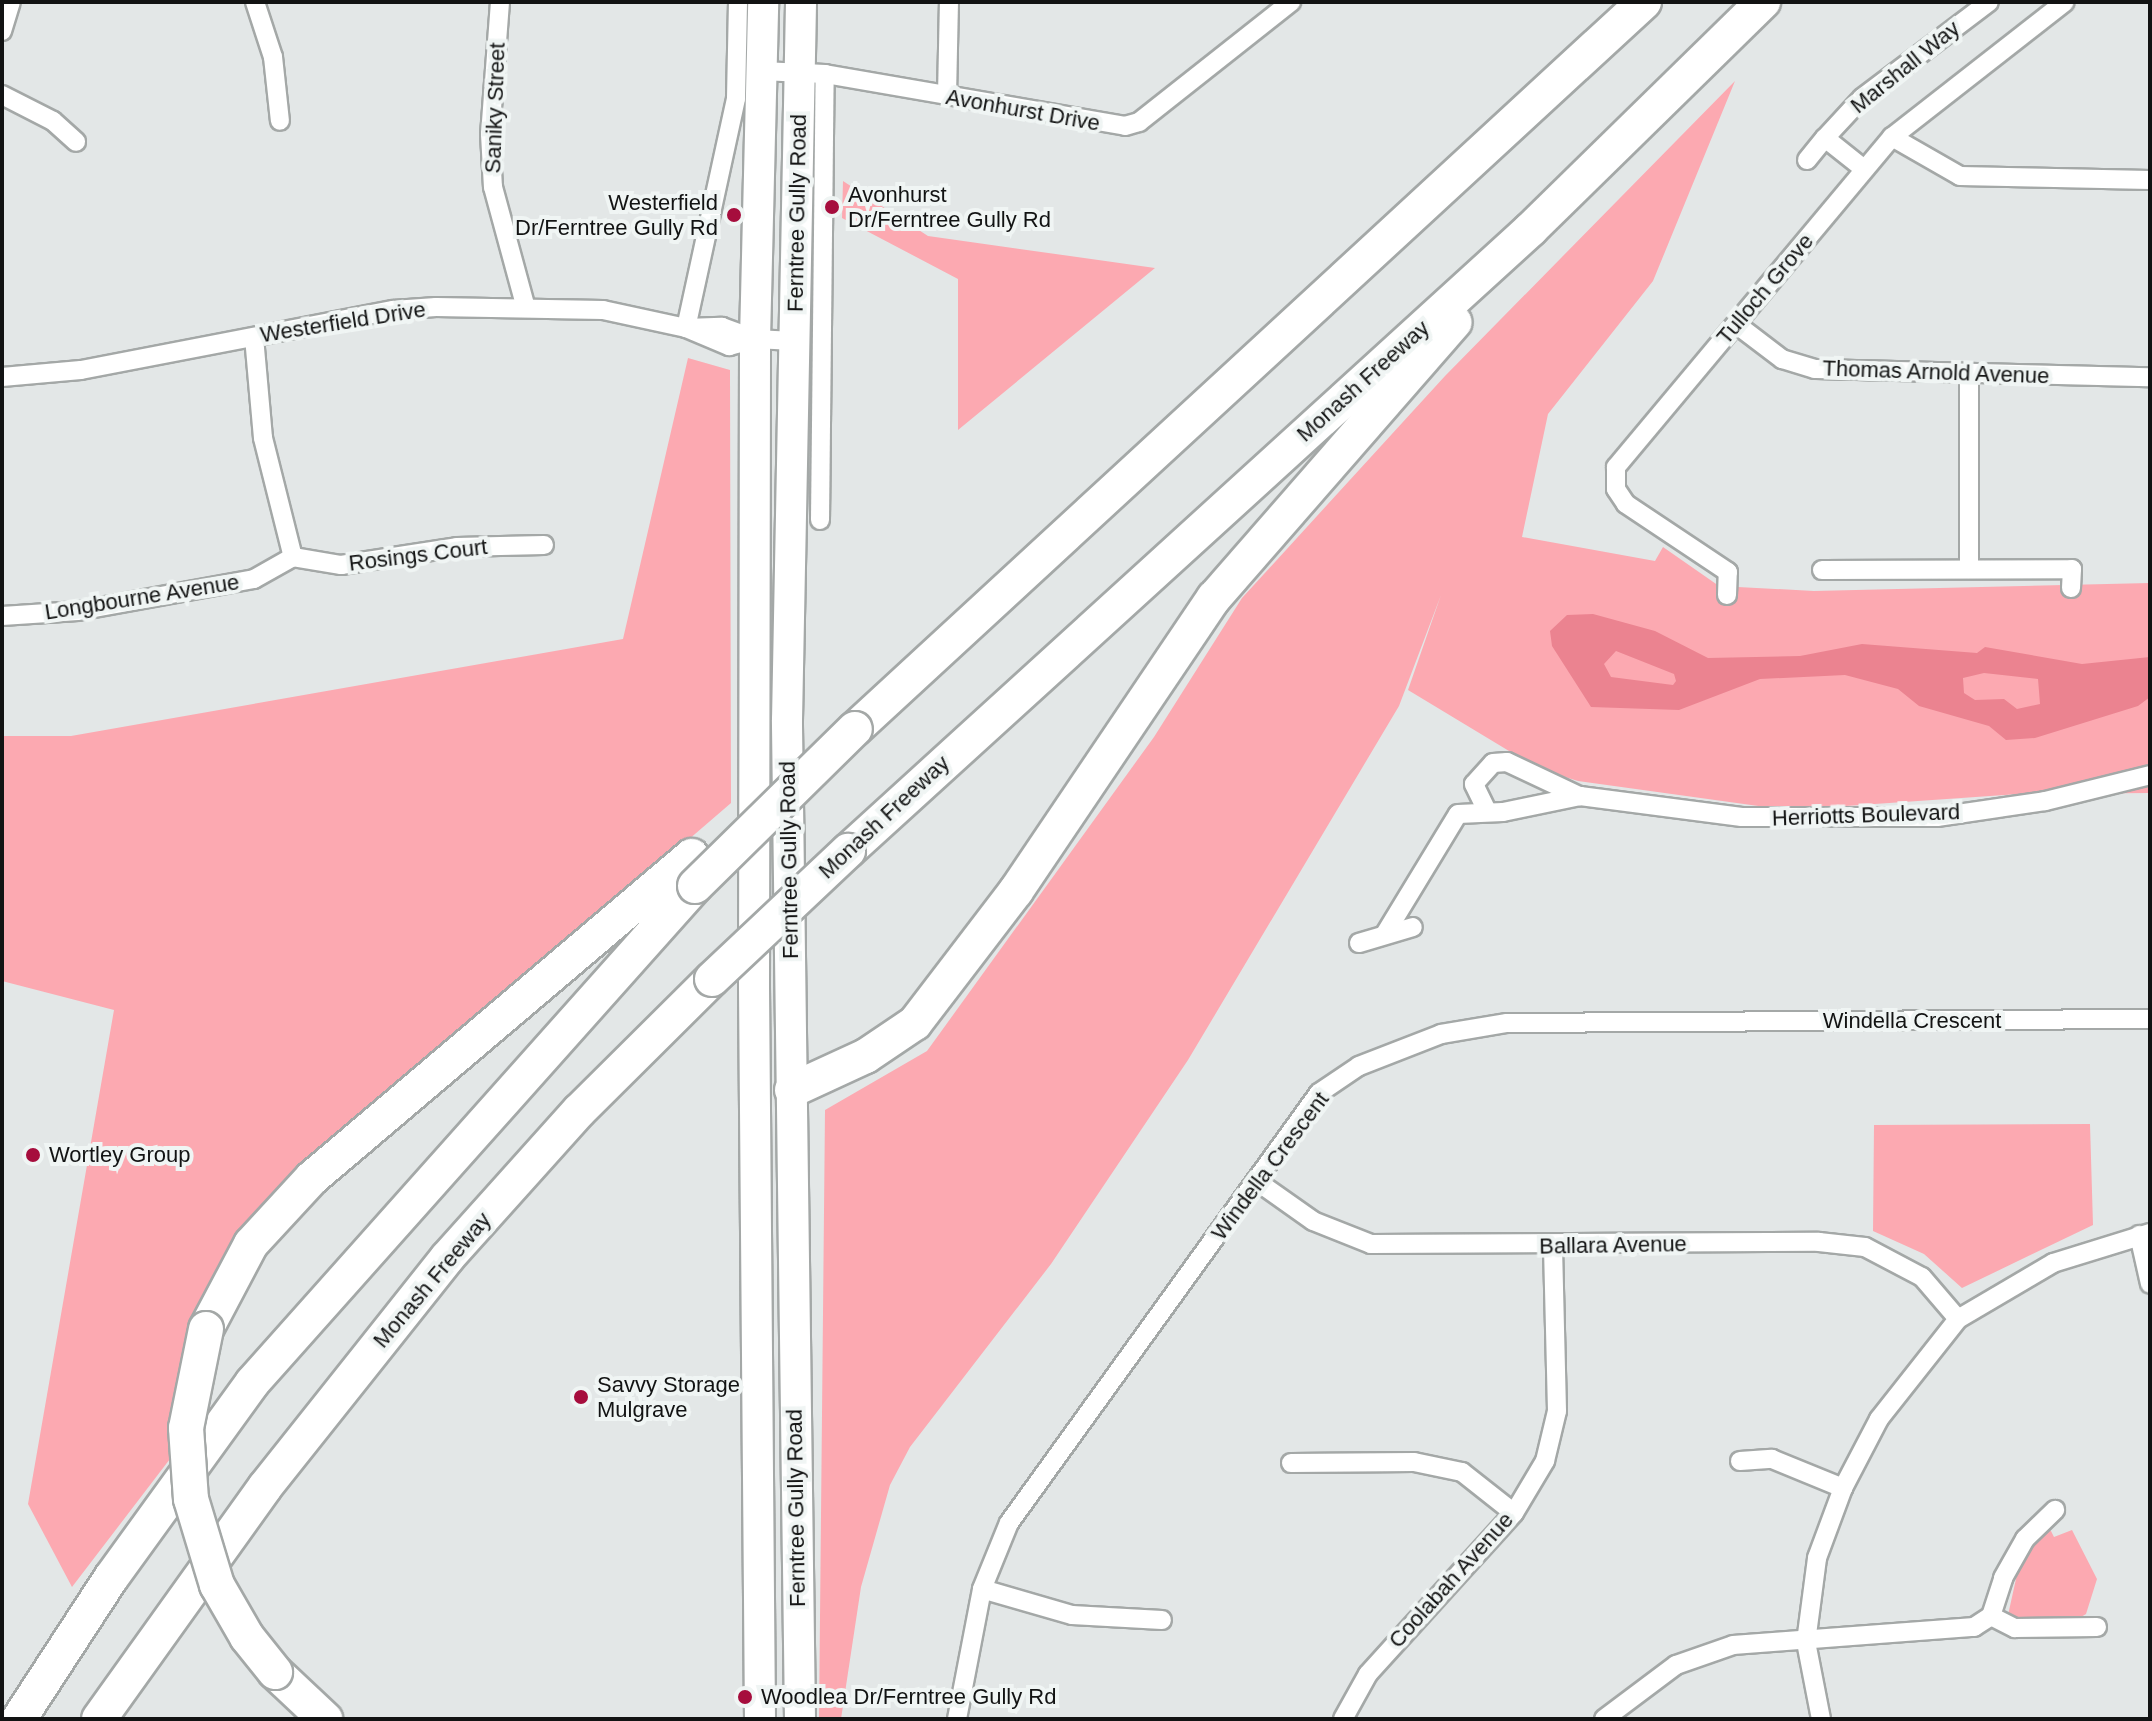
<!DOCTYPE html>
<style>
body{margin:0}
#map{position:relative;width:2152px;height:1721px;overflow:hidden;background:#e3e7e7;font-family:Arial,sans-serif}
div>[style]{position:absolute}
.green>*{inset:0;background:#fca9b1}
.water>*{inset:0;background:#eb8390}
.roads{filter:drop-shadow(2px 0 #a4a8a7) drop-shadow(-2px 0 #a4a8a7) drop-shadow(0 2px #a4a8a7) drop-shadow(0 -2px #a4a8a7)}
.minor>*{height:18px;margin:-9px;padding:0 9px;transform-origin:9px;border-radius:9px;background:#fff}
.primary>*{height:30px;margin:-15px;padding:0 15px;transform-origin:15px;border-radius:15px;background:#fff}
.motorway>*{height:34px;margin:-17px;padding:0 17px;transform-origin:17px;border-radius:17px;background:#fff}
.bridges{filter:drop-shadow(2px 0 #a4a8a7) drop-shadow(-2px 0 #a4a8a7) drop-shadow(0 2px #a4a8a7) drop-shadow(0 -2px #a4a8a7)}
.motorway-bridge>*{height:34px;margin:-17px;padding:0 17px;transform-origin:17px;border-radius:17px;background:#fff}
.dots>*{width:22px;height:22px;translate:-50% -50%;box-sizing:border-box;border:4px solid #f0f5f4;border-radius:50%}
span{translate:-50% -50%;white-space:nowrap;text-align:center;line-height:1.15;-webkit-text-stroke:8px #f0f5f4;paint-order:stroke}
.street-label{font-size:22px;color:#121313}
.poi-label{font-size:22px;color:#121313}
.left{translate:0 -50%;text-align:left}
.right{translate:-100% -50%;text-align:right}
.frame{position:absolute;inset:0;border:4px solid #121313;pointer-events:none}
</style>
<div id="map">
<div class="green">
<i style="clip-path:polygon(1735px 81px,1653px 281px,1548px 414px,1522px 537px,1655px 561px,1663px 547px,1719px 586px,1814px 591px,2150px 583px,2150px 793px,2019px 794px,1788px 810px,1578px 781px,1539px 769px,1408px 690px,1441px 595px,1399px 706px,1188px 1060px,1051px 1264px,910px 1447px,890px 1485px,861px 1587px,841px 1719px,819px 1719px,825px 1110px,927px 1051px,1154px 737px,1242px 598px,1445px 376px)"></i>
<i style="clip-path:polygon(843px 181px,928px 236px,1155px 268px,958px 430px,958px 279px,842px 218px)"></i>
<i style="clip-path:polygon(688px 358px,730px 370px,731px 803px,277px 1194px,243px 1230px,208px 1286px,185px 1342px,173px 1455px,72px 1587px,28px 1504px,114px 1010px,2px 981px,2px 736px,71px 736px,623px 639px)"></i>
<i style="clip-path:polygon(2090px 1124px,2093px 1225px,1962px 1288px,1924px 1254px,1873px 1231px,1874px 1125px)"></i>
<i style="clip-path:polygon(2072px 1530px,2097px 1579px,2086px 1614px,2076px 1620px,2017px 1621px,2008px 1615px,2018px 1570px,2043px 1532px,2051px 1531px,2054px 1537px)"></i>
</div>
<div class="water">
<i style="clip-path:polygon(evenodd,1593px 614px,1655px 631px,1708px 658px,1800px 656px,1862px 644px,1977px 653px,1985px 647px,2082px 664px,2150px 657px,2150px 697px,2138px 706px,2035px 738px,2006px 740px,1989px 726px,1919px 706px,1898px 689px,1845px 675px,1760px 679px,1679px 710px,1591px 707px,1552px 646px,1550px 631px,1567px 615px,1593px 614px,1616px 651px,1674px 674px,1676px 681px,1673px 685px,1611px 677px,1604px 664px,1616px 651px,1593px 614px,1984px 673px,2038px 679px,2040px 704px,2017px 709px,2004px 699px,1975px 700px,1964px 693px,1963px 678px,1984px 673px)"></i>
</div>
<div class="roads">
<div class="minor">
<i style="left:255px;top:2px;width:58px;rotate:71.9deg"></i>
<i style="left:273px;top:57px;width:64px;rotate:83.8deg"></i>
<i style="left:500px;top:2px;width:132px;rotate:94.3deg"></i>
<i style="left:490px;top:134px;width:53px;rotate:86.8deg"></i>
<i style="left:493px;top:187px;width:122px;rotate:74.8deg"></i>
<i style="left:2px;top:31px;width:30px;rotate:-73deg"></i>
<i style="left:762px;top:71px;width:63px;rotate:2.7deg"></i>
<i style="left:825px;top:74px;width:304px;rotate:9.8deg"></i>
<i style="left:1125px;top:126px;width:15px;rotate:-16deg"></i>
<i style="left:1139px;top:122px;width:194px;rotate:-38.3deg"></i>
<i style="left:2px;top:95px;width:57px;rotate:27deg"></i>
<i style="left:53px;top:121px;width:31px;rotate:42deg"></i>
<i style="left:947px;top:96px;width:94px;rotate:-88.8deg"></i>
<i style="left:1892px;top:137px;width:78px;rotate:29.8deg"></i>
<i style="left:1960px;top:176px;width:190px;rotate:1.2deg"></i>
<i style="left:1807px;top:160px;width:28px;rotate:-51deg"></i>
<i style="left:1864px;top:169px;width:50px;rotate:-141.5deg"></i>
<i style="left:1825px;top:138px;width:54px;rotate:-47.2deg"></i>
<i style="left:1862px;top:98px;width:159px;rotate:-37.1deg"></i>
<i style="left:1736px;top:324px;width:58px;rotate:37.3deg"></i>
<i style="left:1782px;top:359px;width:34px;rotate:17deg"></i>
<i style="left:1815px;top:369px;width:335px;rotate:1.4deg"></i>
<i style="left:686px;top:328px;width:235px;rotate:-77.7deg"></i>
<i style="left:736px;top:98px;width:96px;rotate:-88.8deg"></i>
<i style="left:686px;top:328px;width:36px;rotate:-2deg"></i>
<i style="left:722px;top:327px;width:35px;rotate:20deg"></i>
<i style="left:755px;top:339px;width:39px;rotate:3deg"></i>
<i style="left:254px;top:337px;width:101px;rotate:84.9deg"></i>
<i style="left:263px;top:438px;width:123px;rotate:75.9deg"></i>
<i style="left:2px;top:377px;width:79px;rotate:-5.1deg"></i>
<i style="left:81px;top:370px;width:318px;rotate:-10.9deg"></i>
<i style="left:393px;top:310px;width:43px;rotate:-4deg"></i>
<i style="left:436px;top:307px;width:167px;rotate:1deg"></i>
<i style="left:603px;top:310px;width:85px;rotate:12.2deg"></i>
<i style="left:686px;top:328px;width:47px;rotate:22.7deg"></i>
<i style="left:729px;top:346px;width:27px;rotate:-15deg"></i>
<i style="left:820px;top:520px;width:446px;rotate:-89.4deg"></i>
<i style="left:293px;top:557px;width:49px;rotate:9.5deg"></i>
<i style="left:341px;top:565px;width:117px;rotate:-8.8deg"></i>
<i style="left:457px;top:547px;width:87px;rotate:-1.3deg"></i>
<i style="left:1969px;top:569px;width:194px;rotate:-90deg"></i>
<i style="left:1822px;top:570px;width:250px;rotate:-0.2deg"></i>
<i style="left:2072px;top:569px;width:19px;rotate:93deg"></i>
<i style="left:1727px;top:595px;width:23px;rotate:-88deg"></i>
<i style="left:1728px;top:572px;width:123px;rotate:-146.3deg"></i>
<i style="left:1626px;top:504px;width:18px;rotate:-124deg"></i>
<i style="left:1616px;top:489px;width:22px;rotate:-90deg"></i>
<i style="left:1616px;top:467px;width:430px;rotate:-50.1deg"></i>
<i style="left:1892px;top:137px;width:219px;rotate:-38deg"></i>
<i style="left:2px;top:616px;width:76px;rotate:-3.8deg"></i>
<i style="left:78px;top:611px;width:179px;rotate:-10.3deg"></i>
<i style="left:254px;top:579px;width:45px;rotate:-29.4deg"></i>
<i style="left:1487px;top:811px;width:30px;rotate:-116deg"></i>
<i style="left:1474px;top:784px;width:28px;rotate:-48deg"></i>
<i style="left:1493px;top:763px;width:14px;rotate:-4deg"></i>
<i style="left:1507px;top:762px;width:80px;rotate:25.3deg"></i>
<i style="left:1385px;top:934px;width:140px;rotate:-58.7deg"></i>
<i style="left:1458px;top:814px;width:45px;rotate:-2.5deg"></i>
<i style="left:1503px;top:812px;width:79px;rotate:-11.7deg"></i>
<i style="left:1580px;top:796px;width:163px;rotate:7.4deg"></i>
<i style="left:1742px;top:817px;width:195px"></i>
<i style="left:1937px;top:817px;width:109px;rotate:-8.4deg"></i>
<i style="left:2045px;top:801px;width:108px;rotate:-13.9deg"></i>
<i style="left:1359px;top:943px;width:56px;rotate:-16.5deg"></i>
<i style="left:1258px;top:1182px;width:67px;rotate:35.3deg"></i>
<i style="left:1313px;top:1221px;width:62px;rotate:21.6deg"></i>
<i style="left:1371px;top:1244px;width:448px;rotate:-0.3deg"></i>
<i style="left:1819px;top:1242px;width:46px;rotate:6.2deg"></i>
<i style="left:1865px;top:1247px;width:64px;rotate:27.8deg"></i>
<i style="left:1922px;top:1277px;width:55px;rotate:49.4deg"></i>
<i style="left:2139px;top:1235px;width:50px;rotate:77.3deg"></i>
<i style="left:1740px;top:1461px;width:32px;rotate:-4deg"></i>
<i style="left:1772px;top:1459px;width:77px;rotate:22.2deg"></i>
<i style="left:1291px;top:1463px;width:123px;rotate:-0.5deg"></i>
<i style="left:1414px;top:1462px;width:49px;rotate:11.8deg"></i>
<i style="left:1462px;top:1472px;width:66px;rotate:38.3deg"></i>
<i style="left:982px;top:1589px;width:94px;rotate:16.1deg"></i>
<i style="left:1072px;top:1615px;width:90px;rotate:3.2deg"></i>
<i style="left:1991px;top:1616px;width:40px;rotate:-72deg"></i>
<i style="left:2003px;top:1578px;width:45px;rotate:-60.6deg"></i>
<i style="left:2025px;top:1539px;width:42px;rotate:-44deg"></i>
<i style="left:957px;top:1719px;width:132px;rotate:-79.1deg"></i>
<i style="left:982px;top:1589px;width:71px;rotate:-67.8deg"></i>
<i style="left:1009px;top:1523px;width:530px;rotate:-54.21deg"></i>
<i style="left:1319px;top:1093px;width:48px;rotate:-34deg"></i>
<i style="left:1359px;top:1066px;width:88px;rotate:-21.3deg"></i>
<i style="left:1441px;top:1034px;width:67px;rotate:-9.5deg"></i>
<i style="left:1507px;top:1023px;width:643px;rotate:-0.36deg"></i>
<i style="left:1343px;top:1719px;width:51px;rotate:-60.9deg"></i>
<i style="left:1368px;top:1674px;width:217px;rotate:-47.8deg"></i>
<i style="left:1514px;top:1513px;width:61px;rotate:-59.2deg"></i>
<i style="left:1545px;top:1461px;width:51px;rotate:-76.5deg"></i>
<i style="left:1557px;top:1411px;width:165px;rotate:-91.4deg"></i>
<i style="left:1604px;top:1719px;width:90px;rotate:-36.9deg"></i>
<i style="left:1676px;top:1665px;width:60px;rotate:-19.3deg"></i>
<i style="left:1733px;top:1645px;width:242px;rotate:-4.3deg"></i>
<i style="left:1974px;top:1627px;width:20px;rotate:-33deg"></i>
<i style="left:1991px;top:1616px;width:27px;rotate:27deg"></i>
<i style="left:2015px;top:1628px;width:82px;rotate:-0.7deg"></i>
<i style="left:1821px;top:1719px;width:78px;rotate:-101deg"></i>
<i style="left:1806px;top:1642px;width:85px;rotate:-82.5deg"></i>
<i style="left:1817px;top:1558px;width:75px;rotate:-69.6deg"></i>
<i style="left:1843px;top:1488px;width:78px;rotate:-62.4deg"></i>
<i style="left:1879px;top:1419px;width:127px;rotate:-51.7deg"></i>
<i style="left:1958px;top:1319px;width:110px;rotate:-30.5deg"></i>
<i style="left:2053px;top:1263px;width:102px;rotate:-17.2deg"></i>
</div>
<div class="primary">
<i style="left:760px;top:1719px;width:733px;rotate:-90.47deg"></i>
<i style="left:754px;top:986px;width:647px;rotate:-89.91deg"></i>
<i style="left:755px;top:339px;width:337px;rotate:-88.6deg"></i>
<i style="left:800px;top:1719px;width:999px;rotate:-90.75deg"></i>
<i style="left:787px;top:720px;width:718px;rotate:-88.88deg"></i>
</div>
<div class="motorway">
<i style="left:855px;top:729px;width:1073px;rotate:-42.66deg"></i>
<i style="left:848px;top:851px;width:924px;rotate:-42.32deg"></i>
<i style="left:1531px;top:229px;width:325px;rotate:-44.4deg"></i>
<i style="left:792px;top:1090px;width:81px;rotate:-24.7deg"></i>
<i style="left:866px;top:1056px;width:59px;rotate:-34deg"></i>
<i style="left:915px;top:1023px;width:166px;rotate:-52.6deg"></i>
<i style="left:1016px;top:891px;width:354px;rotate:-56deg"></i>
<i style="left:1214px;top:598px;width:366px;rotate:-48.9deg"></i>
<i style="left:206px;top:1329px;width:96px;rotate:-62.1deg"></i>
<i style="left:251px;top:1244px;width:90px;rotate:-47.3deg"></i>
<i style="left:312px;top:1178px;width:498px;rotate:-40.3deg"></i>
<i style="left:275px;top:1672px;width:69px;rotate:43.2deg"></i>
<i style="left:19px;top:1719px;width:168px;rotate:-56.9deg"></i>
<i style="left:111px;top:1578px;width:241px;rotate:-54.1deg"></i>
<i style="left:252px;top:1383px;width:666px;rotate:-48.29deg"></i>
<i style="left:99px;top:1719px;width:285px;rotate:-54.4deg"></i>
<i style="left:265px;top:1487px;width:293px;rotate:-51.5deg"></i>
<i style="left:447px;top:1258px;width:198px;rotate:-48.1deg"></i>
<i style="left:579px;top:1111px;width:187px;rotate:-44.8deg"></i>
</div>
</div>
<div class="bridges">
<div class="motorway-bridge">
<i style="left:695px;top:886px;width:224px;rotate:-44.5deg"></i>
<i style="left:712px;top:979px;width:187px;rotate:-43.3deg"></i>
<i style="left:206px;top:1329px;width:101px;rotate:101.4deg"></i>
<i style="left:186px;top:1428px;width:71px;rotate:86deg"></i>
<i style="left:191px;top:1499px;width:90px;rotate:73.2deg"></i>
<i style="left:217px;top:1585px;width:60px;rotate:60deg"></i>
<i style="left:247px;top:1637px;width:45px;rotate:51.3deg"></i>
</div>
</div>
<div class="dots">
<i style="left:832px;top:207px;background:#a60d3d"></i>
<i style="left:734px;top:215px;background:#a60d3d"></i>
<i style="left:33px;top:1155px;background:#a60d3d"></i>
<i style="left:581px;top:1397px;background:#a60d3d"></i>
<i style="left:745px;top:1697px;background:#a60d3d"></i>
</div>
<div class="street-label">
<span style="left:1905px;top:67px;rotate:-39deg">Marshall Way</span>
<span style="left:495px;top:108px;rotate:-88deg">Saniky Street</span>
<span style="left:1023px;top:110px;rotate:10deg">Avonhurst Drive</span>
<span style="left:797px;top:213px;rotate:-89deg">Ferntree Gully Road</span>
<span style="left:1765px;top:289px;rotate:-50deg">Tulloch Grove</span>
<span style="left:343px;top:322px;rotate:-9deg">Westerfield Drive</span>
<span style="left:1936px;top:372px;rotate:2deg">Thomas Arnold Avenue</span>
<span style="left:1363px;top:381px;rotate:-42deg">Monash Freeway</span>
<span style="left:418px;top:555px;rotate:-7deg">Rosings Court</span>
<span style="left:142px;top:597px;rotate:-9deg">Longbourne Avenue</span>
<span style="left:1866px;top:815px;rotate:-2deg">Herriotts Boulevard</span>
<span style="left:884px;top:817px;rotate:-43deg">Monash Freeway</span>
<span style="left:789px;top:860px;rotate:-91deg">Ferntree Gully Road</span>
<span style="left:1912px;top:1021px">Windella Crescent</span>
<span style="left:1270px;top:1166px;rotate:-53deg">Windella Crescent</span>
<span style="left:1613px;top:1245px;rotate:-1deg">Ballara Avenue</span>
<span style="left:432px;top:1280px;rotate:-50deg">Monash Freeway</span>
<span style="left:796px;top:1508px;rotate:-91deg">Ferntree Gully Road</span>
<span style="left:1451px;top:1580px;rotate:-48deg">Coolabah Avenue</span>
</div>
<div class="poi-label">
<span class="left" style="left:848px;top:207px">Avonhurst<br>Dr/Ferntree Gully Rd</span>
<span class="right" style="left:718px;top:215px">Westerfield<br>Dr/Ferntree Gully Rd</span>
<span class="left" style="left:49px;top:1155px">Wortley Group</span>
<span class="left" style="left:597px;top:1397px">Savvy Storage<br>Mulgrave</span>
<span class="left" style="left:761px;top:1697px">Woodlea Dr/Ferntree Gully Rd</span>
</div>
<div class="frame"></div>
</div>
